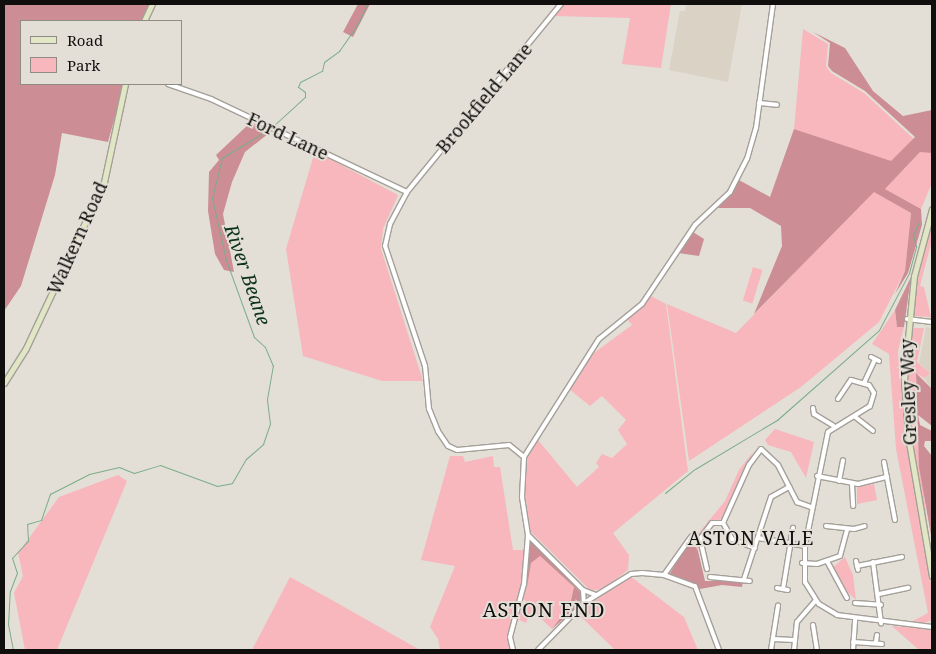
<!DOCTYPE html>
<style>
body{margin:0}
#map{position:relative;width:936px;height:654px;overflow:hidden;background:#e3dfd7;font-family:"Noto Serif",serif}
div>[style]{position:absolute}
.built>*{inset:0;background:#dad2c4}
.green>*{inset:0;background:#f7b7bd;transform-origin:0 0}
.forest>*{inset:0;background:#cc8e94}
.stream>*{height:1px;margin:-0.5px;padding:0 0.5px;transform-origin:0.5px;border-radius:0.5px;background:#7bad88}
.roads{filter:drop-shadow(1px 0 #a4a099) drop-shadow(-1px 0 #a4a099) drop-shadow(0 1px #a4a099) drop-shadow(0 -1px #a4a099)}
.street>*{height:4px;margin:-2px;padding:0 2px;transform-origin:2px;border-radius:2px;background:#fff}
.secondary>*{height:5px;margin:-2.5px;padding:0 2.5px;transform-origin:2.5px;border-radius:2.5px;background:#e1e6c4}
span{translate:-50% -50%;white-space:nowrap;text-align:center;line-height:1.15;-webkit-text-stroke:4px #e3dfd7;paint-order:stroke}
.street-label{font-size:18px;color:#100f0d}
.water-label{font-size:19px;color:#0b331a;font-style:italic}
.neighbourhood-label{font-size:19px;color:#100f0d;letter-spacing:1px}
.quarter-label{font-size:20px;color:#100f0d;letter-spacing:1px}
.frame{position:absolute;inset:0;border:5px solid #100f0d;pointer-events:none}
.legend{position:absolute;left:20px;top:20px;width:162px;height:65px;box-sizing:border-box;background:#e3dfd7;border:1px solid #8f8c86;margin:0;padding:6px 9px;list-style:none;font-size:15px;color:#100f0d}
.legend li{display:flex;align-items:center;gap:10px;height:25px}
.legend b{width:25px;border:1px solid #8f8c86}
</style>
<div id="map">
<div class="built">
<i style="clip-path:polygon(686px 4px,742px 4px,728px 82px,669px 70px,680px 11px,685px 11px)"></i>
<i style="clip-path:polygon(926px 327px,932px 328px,932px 389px,924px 378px,929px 372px,919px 363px)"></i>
</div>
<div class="green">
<i style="clip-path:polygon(564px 4px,671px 4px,661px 68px,622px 64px,630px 18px,553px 16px)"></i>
<i style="clip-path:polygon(803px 29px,828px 44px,826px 66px,831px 73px,864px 93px,914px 139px,892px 162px,794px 129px)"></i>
<i style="clip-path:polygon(931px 150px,932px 183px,921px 209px,885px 189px,920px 152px)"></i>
<i style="clip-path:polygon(315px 151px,398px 195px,383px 229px,381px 249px,423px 381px,382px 381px,303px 356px,286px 249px)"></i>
<i style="clip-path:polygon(874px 191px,911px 213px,905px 271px,879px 322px,801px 387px,689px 461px,667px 304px,736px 333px)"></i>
<i style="clip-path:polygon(932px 224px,932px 240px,920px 286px,924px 287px,931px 317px,912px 316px,922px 253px)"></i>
<i style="left:753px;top:267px;width:10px;height:35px;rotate:17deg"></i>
<i style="clip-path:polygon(651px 296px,666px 304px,688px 471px,613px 533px,629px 555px,628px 570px,605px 588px,591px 591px,530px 531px,525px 492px,527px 455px,538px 440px,577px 487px,599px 467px,596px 463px,602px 454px,612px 458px,627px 444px,618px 430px,626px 420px,602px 396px,590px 406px,569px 389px,594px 353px,632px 325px,627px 319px)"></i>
<i style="clip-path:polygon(895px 310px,897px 327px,904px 327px,898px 351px,906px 440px,932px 589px,932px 620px,923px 624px,909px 623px,928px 613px,896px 449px,889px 354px,872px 344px)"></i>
<i style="clip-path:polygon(909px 328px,924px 328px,917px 362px,930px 373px,924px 378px,916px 373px,915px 419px,932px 564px,910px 433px,906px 367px,915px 352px,909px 352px)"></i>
<i style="clip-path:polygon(775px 429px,814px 442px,806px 478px,791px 452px,768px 445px,765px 440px)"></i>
<i style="clip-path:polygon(753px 452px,722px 519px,710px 523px,694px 542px,700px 545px,698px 551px,693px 543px,693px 540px,725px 501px,739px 470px)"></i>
<i style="clip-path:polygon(450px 456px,463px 456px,465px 462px,493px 456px,494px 467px,500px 467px,513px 550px,525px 550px,520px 594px,508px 632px,511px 650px,440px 650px,438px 639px,430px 627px,455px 566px,421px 560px)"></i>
<i style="clip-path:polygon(118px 475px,127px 481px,57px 650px,25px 650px,14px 593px,23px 576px,18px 553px,59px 497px)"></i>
<i style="clip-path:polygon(874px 484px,877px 500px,857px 504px,857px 487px)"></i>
<i style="clip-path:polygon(540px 556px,574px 587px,570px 605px,552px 629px,534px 612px,534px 605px,526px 623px,517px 619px,526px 601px,523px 599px,531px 563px)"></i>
<i style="clip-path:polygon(845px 557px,853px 575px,856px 600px,841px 586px,831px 569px)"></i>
<i style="clip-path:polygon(630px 576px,684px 617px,698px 650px,615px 650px,577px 613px)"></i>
<i style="clip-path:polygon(290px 577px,339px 604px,420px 650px,252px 650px)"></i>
<i style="clip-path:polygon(892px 626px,932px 629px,932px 650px,919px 650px)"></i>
</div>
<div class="forest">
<i style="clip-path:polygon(4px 4px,149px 4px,142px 21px,21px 21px,21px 84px,124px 84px,108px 142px,62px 133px,55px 175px,21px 286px,4px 311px)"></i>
<i style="clip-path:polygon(358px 4px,370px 4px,353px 37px,343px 32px)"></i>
<i style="clip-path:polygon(813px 32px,845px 48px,873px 91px,903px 116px,932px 110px,932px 153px,920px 152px,885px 189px,921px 209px,922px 225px,908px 273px,895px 294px,905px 271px,911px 213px,874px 192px,754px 314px,782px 246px,781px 226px,750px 208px,718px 208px,739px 180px,770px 197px,794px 129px,891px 161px,915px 137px,865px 91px,832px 71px,828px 66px,830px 43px)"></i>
<i style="clip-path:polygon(250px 123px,273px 130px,245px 152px,232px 182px,223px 214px,234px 272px,224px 270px,215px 254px,208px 211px,209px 172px,219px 160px,216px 155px)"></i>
<i style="clip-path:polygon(693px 232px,704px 239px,699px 256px,678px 253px)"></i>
<i style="clip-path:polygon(911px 277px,904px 327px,897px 327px,895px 310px)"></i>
<i style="clip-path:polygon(916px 373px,932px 389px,932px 426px,918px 415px,920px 425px,932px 431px,932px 441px,925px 441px,924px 446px,932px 456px,932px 541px,919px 467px)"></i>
<i style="clip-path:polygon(695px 531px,693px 543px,698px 551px,705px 581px,743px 581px,742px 587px,722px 585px,700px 589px,669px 575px)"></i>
<i style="clip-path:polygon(530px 539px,582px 594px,579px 605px,552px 629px,570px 605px,574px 587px,540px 556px,531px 563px,527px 587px)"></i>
</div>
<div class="stream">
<i style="left:272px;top:127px;width:45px;rotate:-42.3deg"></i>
<i style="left:305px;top:97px;width:5px;rotate:-90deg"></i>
<i style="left:305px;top:92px;width:9px;rotate:-144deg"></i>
<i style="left:298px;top:87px;width:5px;rotate:-68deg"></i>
<i style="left:300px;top:82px;width:25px;rotate:-27deg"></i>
<i style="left:322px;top:71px;width:9px;rotate:-77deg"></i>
<i style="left:324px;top:62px;width:19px;rotate:-36deg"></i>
<i style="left:339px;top:51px;width:33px;rotate:-55deg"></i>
<i style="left:358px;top:24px;width:22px;rotate:-66deg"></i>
<i style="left:665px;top:493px;width:38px;rotate:-39deg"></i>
<i style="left:695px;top:469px;width:96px;rotate:-30.9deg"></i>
<i style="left:777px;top:420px;width:136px;rotate:-41.4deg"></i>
<i style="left:879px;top:330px;width:64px;rotate:-62.2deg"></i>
<i style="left:909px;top:273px;width:28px;rotate:-75deg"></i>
<i style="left:916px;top:246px;width:11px;rotate:-105deg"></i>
<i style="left:913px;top:235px;width:14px;rotate:-65deg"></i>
<i style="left:13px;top:650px;width:25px;rotate:-101deg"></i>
<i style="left:8px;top:625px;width:34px;rotate:-87deg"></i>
<i style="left:10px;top:591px;width:19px;rotate:-69deg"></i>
<i style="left:17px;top:573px;width:16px;rotate:-108deg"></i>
<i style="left:12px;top:558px;width:23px;rotate:-47deg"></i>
<i style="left:28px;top:541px;width:17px;rotate:-93deg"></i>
<i style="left:27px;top:524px;width:15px;rotate:-16deg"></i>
<i style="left:41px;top:520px;width:28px;rotate:-71deg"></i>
<i style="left:50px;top:494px;width:44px;rotate:-27.1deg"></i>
<i style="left:89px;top:474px;width:31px;rotate:-13deg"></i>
<i style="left:119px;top:467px;width:16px;rotate:22deg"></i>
<i style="left:134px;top:473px;width:27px;rotate:-17deg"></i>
<i style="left:160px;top:465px;width:61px;rotate:20.2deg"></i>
<i style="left:217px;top:486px;width:15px;rotate:-11deg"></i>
<i style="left:232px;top:483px;width:28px;rotate:-60deg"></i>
<i style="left:246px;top:459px;width:23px;rotate:-41deg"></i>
<i style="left:263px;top:444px;width:21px;rotate:-71deg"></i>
<i style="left:270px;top:424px;width:25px;rotate:-97deg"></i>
<i style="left:267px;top:399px;width:34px;rotate:-80deg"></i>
<i style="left:273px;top:366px;width:21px;rotate:-113deg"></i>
<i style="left:265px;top:347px;width:15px;rotate:-138deg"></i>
<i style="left:254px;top:337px;width:82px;rotate:-110deg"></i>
<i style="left:226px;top:260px;width:64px;rotate:-102.7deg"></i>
<i style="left:212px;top:198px;width:41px;rotate:-76deg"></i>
<i style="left:222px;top:158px;width:55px;rotate:-31.7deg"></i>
</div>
<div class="roads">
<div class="street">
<i style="left:168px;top:84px;width:46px;rotate:19.2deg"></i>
<i style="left:211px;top:99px;width:217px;rotate:25.4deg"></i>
<i style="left:759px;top:103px;width:18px;rotate:6deg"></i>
<i style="left:907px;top:319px;width:25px;rotate:7deg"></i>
<i style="left:871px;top:357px;width:9px;rotate:27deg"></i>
<i style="left:864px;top:383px;width:26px;rotate:-65deg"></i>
<i style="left:838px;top:399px;width:23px;rotate:-56deg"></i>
<i style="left:851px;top:380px;width:19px;rotate:16deg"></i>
<i style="left:869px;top:385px;width:9px;rotate:58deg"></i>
<i style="left:874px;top:393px;width:14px;rotate:107deg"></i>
<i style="left:870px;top:406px;width:49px;rotate:148.2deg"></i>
<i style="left:828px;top:432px;width:116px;rotate:101.4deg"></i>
<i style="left:805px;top:546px;width:36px;rotate:90deg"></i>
<i style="left:805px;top:582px;width:26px;rotate:58deg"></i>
<i style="left:819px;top:604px;width:21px;rotate:31deg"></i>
<i style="left:837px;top:615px;width:96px;rotate:7.2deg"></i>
<i style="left:813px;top:408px;width:6px;rotate:81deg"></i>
<i style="left:814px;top:414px;width:23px;rotate:31deg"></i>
<i style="left:854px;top:416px;width:24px;rotate:38deg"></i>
<i style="left:524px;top:457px;width:19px;rotate:-141deg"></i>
<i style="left:509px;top:445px;width:52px;rotate:174.5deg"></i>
<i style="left:457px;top:450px;width:10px;rotate:-156deg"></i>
<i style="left:448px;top:446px;width:18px;rotate:-124deg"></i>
<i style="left:438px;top:431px;width:24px;rotate:-112deg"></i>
<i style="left:429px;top:409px;width:43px;rotate:-95.3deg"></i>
<i style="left:425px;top:366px;width:126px;rotate:-108.4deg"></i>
<i style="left:385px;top:246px;width:23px;rotate:-77deg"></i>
<i style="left:390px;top:224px;width:36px;rotate:-62deg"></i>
<i style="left:407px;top:192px;width:243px;rotate:-50.7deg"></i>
<i style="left:524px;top:457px;width:140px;rotate:-57.6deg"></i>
<i style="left:599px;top:339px;width:55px;rotate:-39.1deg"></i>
<i style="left:642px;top:304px;width:95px;rotate:-56.1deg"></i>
<i style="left:695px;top:225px;width:48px;rotate:-43.3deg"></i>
<i style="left:730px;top:192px;width:37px;rotate:-63deg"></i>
<i style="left:747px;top:159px;width:32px;rotate:-74deg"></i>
<i style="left:756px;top:128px;width:125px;rotate:-82.2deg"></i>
<i style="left:884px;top:462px;width:59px;rotate:79.3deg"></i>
<i style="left:817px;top:476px;width:42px;rotate:11deg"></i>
<i style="left:858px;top:484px;width:30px;rotate:-14deg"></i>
<i style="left:839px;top:481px;width:21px;rotate:-79deg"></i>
<i style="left:852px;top:484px;width:22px;rotate:87deg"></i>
<i style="left:826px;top:526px;width:28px;rotate:6deg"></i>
<i style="left:854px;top:529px;width:11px;rotate:-15deg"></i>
<i style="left:528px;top:535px;width:78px;rotate:45deg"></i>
<i style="left:583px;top:590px;width:14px;rotate:21deg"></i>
<i style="left:758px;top:538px;width:48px;rotate:9.7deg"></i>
<i style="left:755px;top:548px;width:25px;rotate:-159deg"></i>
<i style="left:732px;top:539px;width:18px;rotate:-119deg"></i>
<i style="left:723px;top:523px;width:64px;rotate:-65.9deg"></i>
<i style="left:749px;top:465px;width:20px;rotate:-53deg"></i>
<i style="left:761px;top:449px;width:23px;rotate:43deg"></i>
<i style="left:778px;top:465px;width:42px;rotate:62.8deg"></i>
<i style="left:797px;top:502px;width:15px;rotate:20deg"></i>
<i style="left:827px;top:561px;width:42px;rotate:61.6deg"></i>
<i style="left:856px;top:561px;width:9px;rotate:77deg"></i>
<i style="left:873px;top:562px;width:62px;rotate:82.5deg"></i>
<i style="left:802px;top:563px;width:15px;rotate:4deg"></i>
<i style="left:817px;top:564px;width:24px;rotate:-19deg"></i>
<i style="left:840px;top:556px;width:28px;rotate:-75deg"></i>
<i style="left:857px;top:566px;width:46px;rotate:-11.3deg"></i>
<i style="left:707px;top:569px;width:31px;rotate:-103deg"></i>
<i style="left:700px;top:539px;width:20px;rotate:-53deg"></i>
<i style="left:712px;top:523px;width:11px"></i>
<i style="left:664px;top:575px;width:47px;rotate:-54.6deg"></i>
<i style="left:710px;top:577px;width:40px;rotate:5.7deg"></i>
<i style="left:744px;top:579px;width:86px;rotate:-71.8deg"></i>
<i style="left:771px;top:497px;width:21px;rotate:-29deg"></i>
<i style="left:777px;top:588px;width:11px;rotate:10deg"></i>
<i style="left:783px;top:589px;width:62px;rotate:-80.7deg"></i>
<i style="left:583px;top:590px;width:13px;rotate:86deg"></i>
<i style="left:879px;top:594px;width:30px;rotate:-12deg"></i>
<i style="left:855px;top:603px;width:26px;rotate:4deg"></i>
<i style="left:813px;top:625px;width:25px;rotate:81deg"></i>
<i style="left:774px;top:639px;width:19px;rotate:3deg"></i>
<i style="left:853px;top:642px;width:29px;rotate:4deg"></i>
<i style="left:876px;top:642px;width:7px;rotate:-82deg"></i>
<i style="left:513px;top:650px;width:13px;rotate:-103deg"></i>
<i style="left:510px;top:637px;width:55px;rotate:-75.2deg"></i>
<i style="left:524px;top:584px;width:49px;rotate:-85.3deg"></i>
<i style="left:528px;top:535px;width:38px;rotate:-99deg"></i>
<i style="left:522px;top:497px;width:40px;rotate:-87.1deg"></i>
<i style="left:538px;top:650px;width:66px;rotate:-45.6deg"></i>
<i style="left:584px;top:603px;width:55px;rotate:-31.7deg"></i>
<i style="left:631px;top:574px;width:11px;rotate:-5deg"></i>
<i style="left:642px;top:573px;width:22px;rotate:5deg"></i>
<i style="left:664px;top:575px;width:33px;rotate:20deg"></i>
<i style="left:695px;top:586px;width:68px;rotate:69.4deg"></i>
<i style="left:771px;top:650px;width:45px;rotate:-81deg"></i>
<i style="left:794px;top:650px;width:28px;rotate:-84deg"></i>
<i style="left:797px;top:622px;width:28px;rotate:-49deg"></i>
<i style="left:853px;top:650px;width:31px;rotate:-86deg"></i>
</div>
<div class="secondary">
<i style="left:144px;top:21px;width:19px;rotate:-65deg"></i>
<i style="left:932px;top:209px;width:69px;rotate:105deg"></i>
<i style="left:914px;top:276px;width:104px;rotate:95.5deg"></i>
<i style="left:904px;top:380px;width:56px;rotate:85.9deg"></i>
<i style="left:908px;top:436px;width:142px;rotate:80.3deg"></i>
<i style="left:4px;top:383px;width:41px;rotate:-57.8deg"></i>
<i style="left:26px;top:348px;width:183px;rotate:-64.8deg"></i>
<i style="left:104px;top:182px;width:100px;rotate:-77.9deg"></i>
</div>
</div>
<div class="street-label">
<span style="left:484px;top:98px;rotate:-50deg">Brookfield Lane</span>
<span style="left:288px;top:136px;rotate:25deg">Ford Lane</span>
<span style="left:77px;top:238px;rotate:-66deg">Walkern Road</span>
<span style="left:908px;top:392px;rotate:-92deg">Gresley Way</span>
</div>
<div class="water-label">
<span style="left:247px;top:275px;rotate:71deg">River Beane</span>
</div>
<div class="neighbourhood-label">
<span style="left:751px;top:539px">ASTON VALE</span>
</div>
<div class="quarter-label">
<span style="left:544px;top:609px">ASTON END</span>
</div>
<div class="frame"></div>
<ul class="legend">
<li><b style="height:6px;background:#e1e6c4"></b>Road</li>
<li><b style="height:14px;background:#f7b7bd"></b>Park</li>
</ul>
</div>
